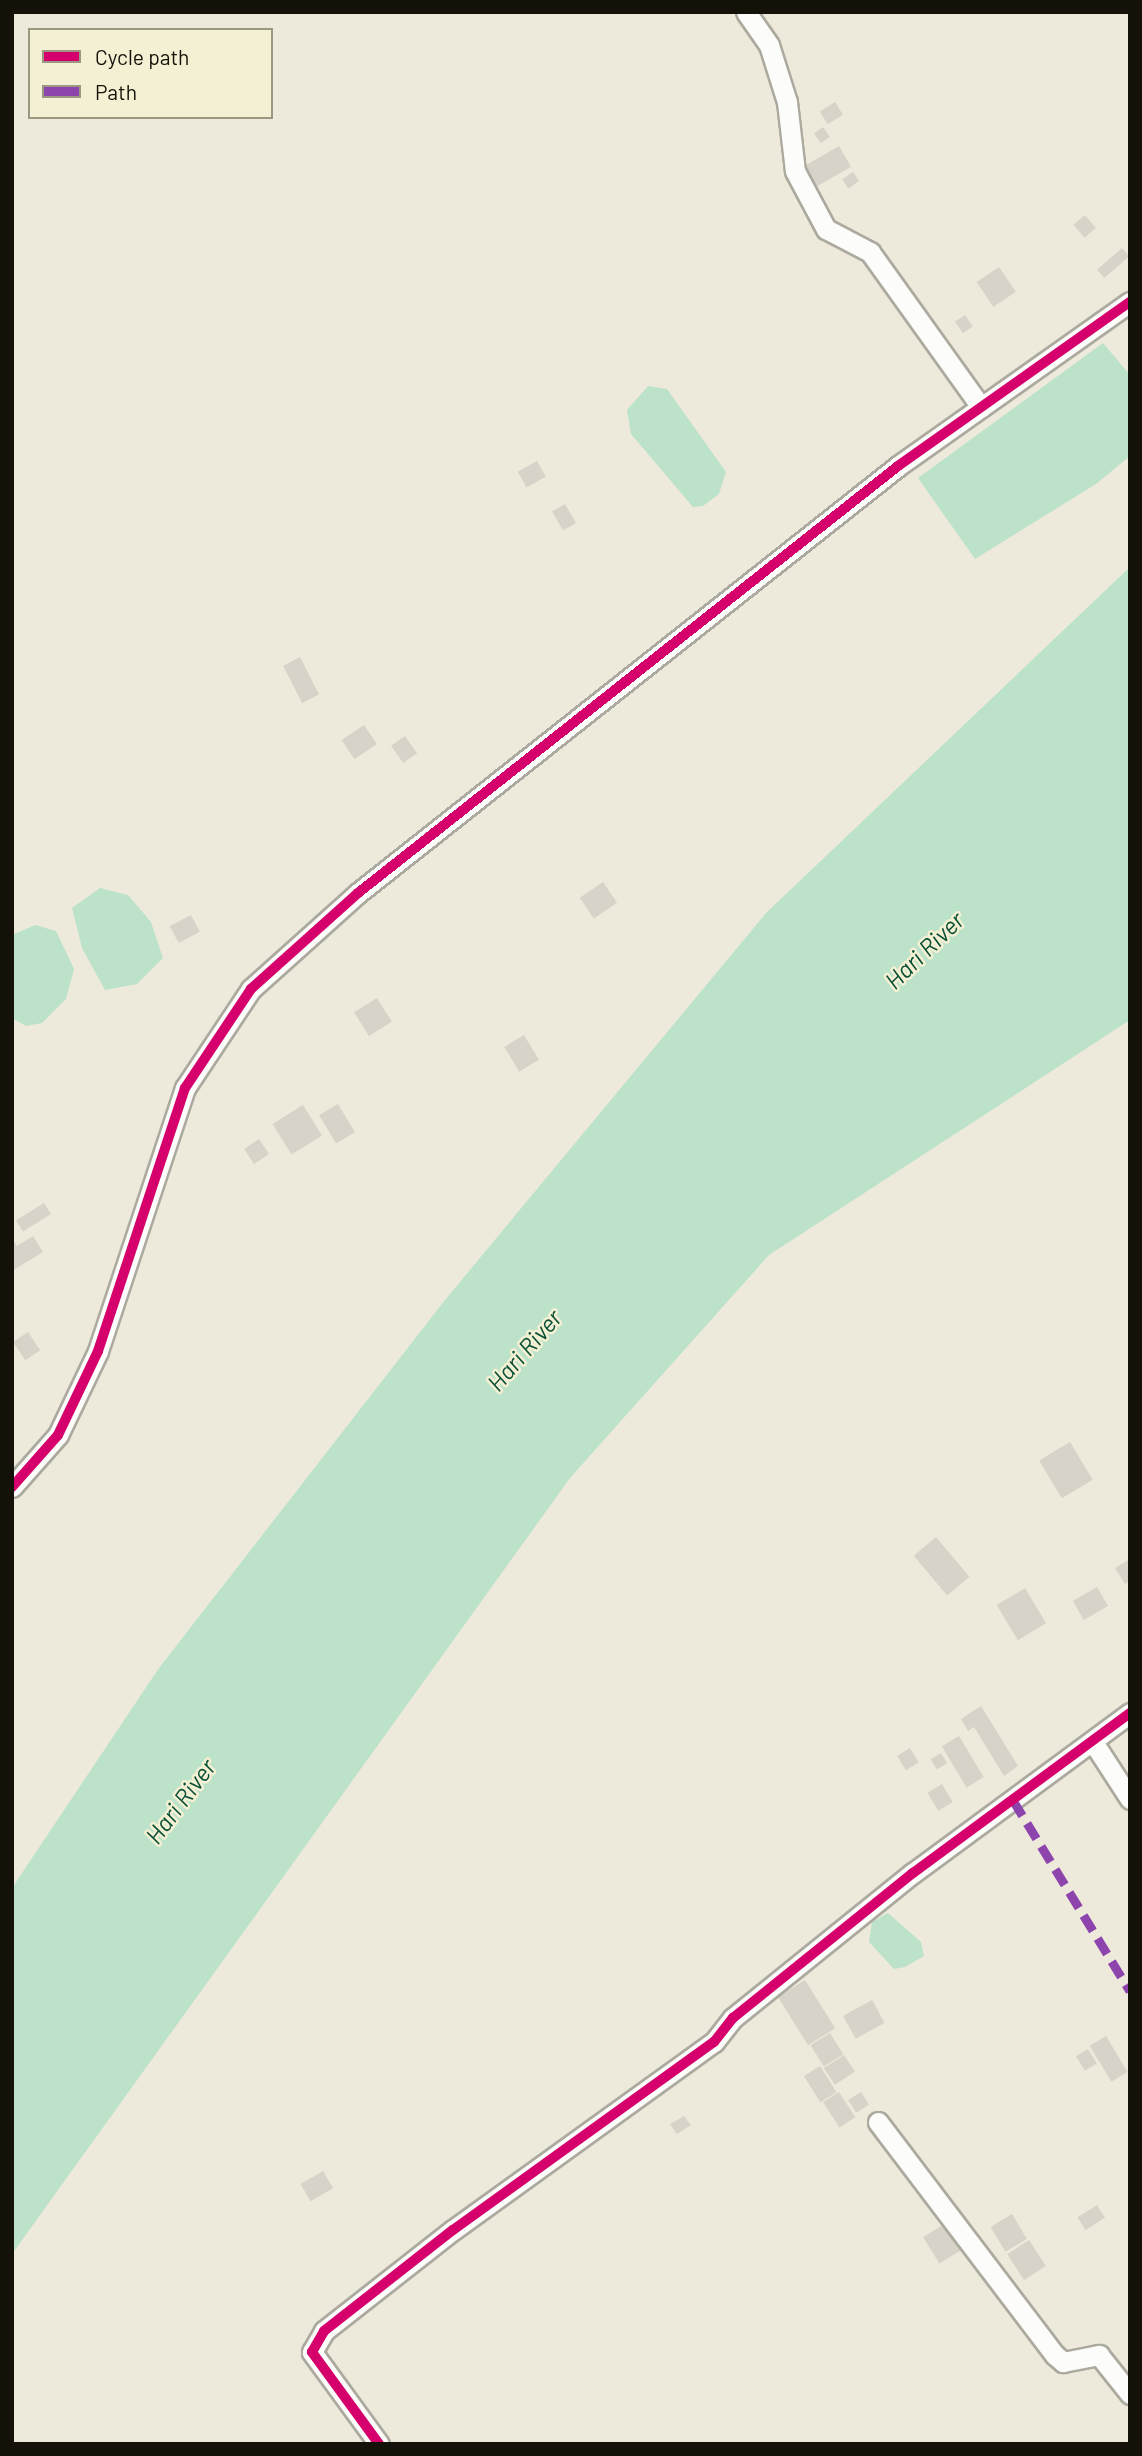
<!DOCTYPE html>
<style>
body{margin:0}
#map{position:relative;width:1142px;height:2456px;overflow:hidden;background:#edeadb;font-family:Barlow,sans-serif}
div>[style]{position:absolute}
.water>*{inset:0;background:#bce2ca}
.building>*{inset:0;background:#d8d3c8;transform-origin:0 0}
.roads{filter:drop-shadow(2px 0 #acaa9e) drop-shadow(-2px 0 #acaa9e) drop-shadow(0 2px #acaa9e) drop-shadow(0 -2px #acaa9e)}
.street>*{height:19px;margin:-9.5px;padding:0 9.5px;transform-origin:9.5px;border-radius:9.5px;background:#fcfcfa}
.quiet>*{height:9px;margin-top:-4.5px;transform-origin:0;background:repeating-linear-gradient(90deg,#8e44ad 0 18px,transparent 0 27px)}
.cycleway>*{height:10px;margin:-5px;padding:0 5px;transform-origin:5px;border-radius:5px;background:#d6006c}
span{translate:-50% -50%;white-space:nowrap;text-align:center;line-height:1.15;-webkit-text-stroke:5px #f4f0d4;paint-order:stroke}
.water-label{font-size:24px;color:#0a5137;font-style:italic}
.frame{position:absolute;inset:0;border:14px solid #141208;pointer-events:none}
.legend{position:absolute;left:28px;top:28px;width:245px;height:91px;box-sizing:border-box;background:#f4f0d4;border:2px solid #9a9782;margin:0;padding:9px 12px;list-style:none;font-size:21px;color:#141208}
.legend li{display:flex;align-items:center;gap:14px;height:35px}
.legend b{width:35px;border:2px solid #9a9782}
</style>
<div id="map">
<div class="water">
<i style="clip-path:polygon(1103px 343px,1130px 375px,1130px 456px,1096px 484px,975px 559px,918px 478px)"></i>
<i style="clip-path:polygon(648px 386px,667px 389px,726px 472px,719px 494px,703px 506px,693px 507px,631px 434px,627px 410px)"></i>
<i style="clip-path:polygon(1130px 567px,1130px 1020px,769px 1255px,570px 1478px,12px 2254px,12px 1888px,159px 1668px,445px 1300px,766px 913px)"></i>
<i style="clip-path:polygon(100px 888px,128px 895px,151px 922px,163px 958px,137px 984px,105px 990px,82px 948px,72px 908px)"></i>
<i style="clip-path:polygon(35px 925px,56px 931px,74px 969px,66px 999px,42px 1023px,26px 1026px,12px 1018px,12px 935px)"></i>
<i style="clip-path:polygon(888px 1913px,921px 1942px,924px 1956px,905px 1967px,894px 1969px,869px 1942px,872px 1922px)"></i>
</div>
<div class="building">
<i style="left:835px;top:102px;width:15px;height:18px;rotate:58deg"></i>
<i style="left:823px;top:127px;width:12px;height:11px;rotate:55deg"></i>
<i style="left:839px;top:146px;width:24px;height:39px;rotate:60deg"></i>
<i style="left:853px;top:172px;width:11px;height:13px;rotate:56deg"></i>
<i style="left:1085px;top:215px;width:17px;height:15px;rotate:50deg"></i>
<i style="left:1122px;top:248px;width:11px;height:33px;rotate:49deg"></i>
<i style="left:999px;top:267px;width:30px;height:27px;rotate:56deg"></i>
<i style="left:965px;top:315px;width:14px;height:12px;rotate:56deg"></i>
<i style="left:537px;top:461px;width:18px;height:22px;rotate:61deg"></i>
<i style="left:565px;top:504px;width:22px;height:15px;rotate:60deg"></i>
<i style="left:300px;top:657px;width:42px;height:19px;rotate:63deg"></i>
<i style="left:364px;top:725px;width:23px;height:27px;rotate:56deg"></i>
<i style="left:405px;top:736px;width:21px;height:17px;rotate:55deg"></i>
<i style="left:603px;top:882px;width:25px;height:28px;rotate:56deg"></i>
<i style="left:191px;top:915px;width:19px;height:24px;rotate:62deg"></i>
<i style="left:377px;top:998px;width:28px;height:27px;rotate:58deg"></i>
<i style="left:524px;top:1035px;width:29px;height:23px;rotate:59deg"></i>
<i style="left:338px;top:1104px;width:33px;height:22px;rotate:59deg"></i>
<i style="left:303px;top:1105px;width:36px;height:36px;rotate:58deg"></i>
<i style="left:259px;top:1139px;width:18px;height:18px;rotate:56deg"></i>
<i style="left:44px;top:1203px;width:13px;height:33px;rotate:58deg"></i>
<i style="clip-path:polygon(33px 1236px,43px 1252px,12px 1271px,12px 1239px,17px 1246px)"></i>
<i style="left:28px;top:1332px;width:22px;height:18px;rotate:56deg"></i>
<i style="left:1070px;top:1442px;width:44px;height:36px;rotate:59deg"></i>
<i style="left:936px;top:1537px;width:52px;height:29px;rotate:50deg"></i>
<i style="clip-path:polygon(1130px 1559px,1130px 1581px,1125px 1584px,1115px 1568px)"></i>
<i style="left:1097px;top:1587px;width:22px;height:28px;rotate:60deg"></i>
<i style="left:1025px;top:1588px;width:41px;height:33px;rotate:59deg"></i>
<i style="clip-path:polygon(981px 1706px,1018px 1766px,1004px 1776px,974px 1727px,968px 1731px,961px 1719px)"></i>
<i style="left:959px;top:1736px;width:48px;height:20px;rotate:59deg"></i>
<i style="left:910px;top:1748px;width:17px;height:15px;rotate:59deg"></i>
<i style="left:941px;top:1753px;width:12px;height:12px;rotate:59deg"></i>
<i style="left:942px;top:1784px;width:21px;height:17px;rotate:59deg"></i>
<i style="left:805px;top:1980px;width:57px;height:32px;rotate:58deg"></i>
<i style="left:872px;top:2000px;width:26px;height:33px;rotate:61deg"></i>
<i style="left:830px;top:2033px;width:25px;height:23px;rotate:58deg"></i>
<i style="left:1106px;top:2036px;width:42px;height:19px;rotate:59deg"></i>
<i style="left:1088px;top:2049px;width:17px;height:14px;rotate:59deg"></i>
<i style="left:844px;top:2055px;width:20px;height:24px;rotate:57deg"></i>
<i style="left:820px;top:2066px;width:31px;height:19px;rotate:58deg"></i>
<i style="left:839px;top:2092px;width:30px;height:19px;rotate:57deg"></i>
<i style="left:861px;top:2092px;width:15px;height:15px;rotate:58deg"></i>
<i style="clip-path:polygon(684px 2116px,691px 2125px,677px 2134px,670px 2124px)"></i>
<i style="left:323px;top:2171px;width:20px;height:26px;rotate:60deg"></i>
<i style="left:1097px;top:2205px;width:15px;height:23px;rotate:58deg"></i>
<i style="left:1012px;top:2214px;width:29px;height:25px;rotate:59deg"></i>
<i style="left:946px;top:2223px;width:31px;height:27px;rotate:58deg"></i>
<i style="left:1029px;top:2240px;width:31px;height:26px;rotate:57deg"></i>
</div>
<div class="roads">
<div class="street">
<i style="left:746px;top:12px;width:40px;rotate:55.1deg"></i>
<i style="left:769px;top:45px;width:60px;rotate:72.5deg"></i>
<i style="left:787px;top:102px;width:69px;rotate:83.4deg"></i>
<i style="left:795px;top:171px;width:66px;rotate:61.9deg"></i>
<i style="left:826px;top:229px;width:50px;rotate:27.6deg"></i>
<i style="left:870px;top:252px;width:191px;rotate:54.4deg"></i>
<i style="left:12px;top:1487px;width:69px;rotate:-48.5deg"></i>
<i style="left:58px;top:1435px;width:93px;rotate:-64.5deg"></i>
<i style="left:98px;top:1351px;width:277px;rotate:-71.7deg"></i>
<i style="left:185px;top:1088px;width:119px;rotate:-56.3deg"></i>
<i style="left:251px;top:989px;width:144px;rotate:-41.9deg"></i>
<i style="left:358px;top:893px;width:688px;rotate:-38.33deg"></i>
<i style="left:898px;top:466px;width:284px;rotate:-35.3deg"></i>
<i style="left:1093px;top:1742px;width:68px;rotate:57deg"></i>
<i style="left:878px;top:2122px;width:293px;rotate:52.8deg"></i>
<i style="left:1055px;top:2355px;width:11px;rotate:41deg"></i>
<i style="left:1063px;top:2362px;width:37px;rotate:-11deg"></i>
<i style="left:1099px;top:2355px;width:50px;rotate:51.5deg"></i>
<i style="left:379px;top:2444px;width:114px;rotate:-126.1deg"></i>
<i style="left:312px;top:2352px;width:24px;rotate:-60deg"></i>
<i style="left:324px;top:2331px;width:164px;rotate:-38.1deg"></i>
<i style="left:453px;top:2230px;width:322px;rotate:-35.8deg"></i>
<i style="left:714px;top:2042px;width:31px;rotate:-52deg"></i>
<i style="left:733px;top:2018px;width:231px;rotate:-38.9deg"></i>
<i style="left:913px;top:1873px;width:270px;rotate:-36.4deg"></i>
</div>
</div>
<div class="quiet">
<i style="left:1013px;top:1800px;width:224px;rotate:58.5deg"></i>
</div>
<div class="cycleway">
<i style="left:12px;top:1487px;width:69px;rotate:-48.5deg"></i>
<i style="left:58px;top:1435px;width:93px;rotate:-64.5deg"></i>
<i style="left:98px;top:1351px;width:277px;rotate:-71.7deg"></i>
<i style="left:185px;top:1088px;width:119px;rotate:-56.3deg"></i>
<i style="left:251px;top:989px;width:144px;rotate:-41.9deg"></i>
<i style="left:358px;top:893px;width:688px;rotate:-38.33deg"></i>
<i style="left:898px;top:466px;width:284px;rotate:-35.3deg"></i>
<i style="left:379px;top:2444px;width:114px;rotate:-126.1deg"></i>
<i style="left:312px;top:2352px;width:24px;rotate:-60deg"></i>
<i style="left:324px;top:2331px;width:164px;rotate:-38.1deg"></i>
<i style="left:453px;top:2230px;width:322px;rotate:-35.8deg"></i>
<i style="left:714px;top:2042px;width:31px;rotate:-52deg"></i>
<i style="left:733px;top:2018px;width:231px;rotate:-38.9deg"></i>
<i style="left:913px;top:1873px;width:270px;rotate:-36.4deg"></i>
</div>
<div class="water-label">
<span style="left:924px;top:950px;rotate:-44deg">Hari River</span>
<span style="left:524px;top:1350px;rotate:-49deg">Hari River</span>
<span style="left:180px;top:1801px;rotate:-53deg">Hari River</span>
</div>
<div class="frame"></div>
<ul class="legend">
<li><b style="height:9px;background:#d6006c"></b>Cycle path</li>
<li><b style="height:9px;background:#8e44ad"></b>Path</li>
</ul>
</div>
